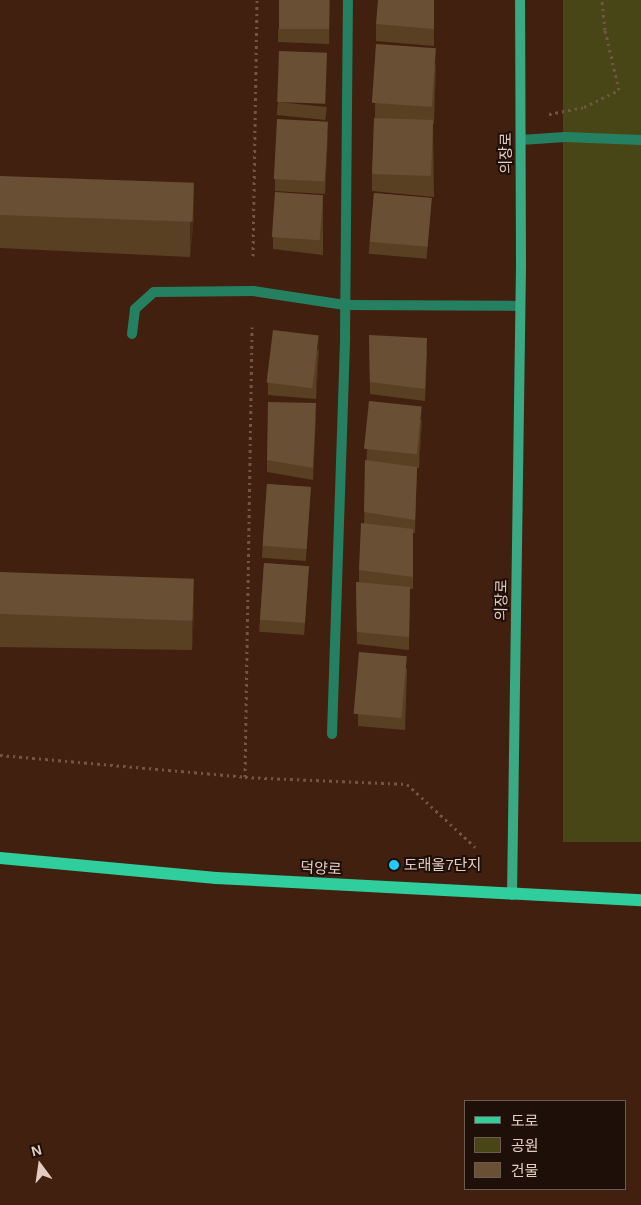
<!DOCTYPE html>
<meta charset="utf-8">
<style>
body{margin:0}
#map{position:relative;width:641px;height:1205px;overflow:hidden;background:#422010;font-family:Arial,"Noto Sans KR",sans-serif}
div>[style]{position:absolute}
.green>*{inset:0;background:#484617;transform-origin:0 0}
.path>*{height:3px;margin-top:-1.5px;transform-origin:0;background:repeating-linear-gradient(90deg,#735547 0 2.5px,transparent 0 6.5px)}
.lane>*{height:10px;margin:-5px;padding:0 5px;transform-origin:5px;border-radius:5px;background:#258061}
.street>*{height:10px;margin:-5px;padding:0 5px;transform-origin:5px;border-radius:5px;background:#258061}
.secondary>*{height:10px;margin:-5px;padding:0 5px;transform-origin:5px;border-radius:5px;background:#39aa83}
.primary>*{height:12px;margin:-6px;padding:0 6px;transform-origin:6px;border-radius:6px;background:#2fce9c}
.wall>*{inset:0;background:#5a4023;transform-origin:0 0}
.shaded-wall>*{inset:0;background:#4a2d14}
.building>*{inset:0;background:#694f34;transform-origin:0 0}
.dots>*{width:14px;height:14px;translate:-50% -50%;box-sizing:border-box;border:2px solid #1e0f08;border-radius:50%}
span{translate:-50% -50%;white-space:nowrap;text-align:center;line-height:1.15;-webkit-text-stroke:4px #1e0f08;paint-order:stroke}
.street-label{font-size:15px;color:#e3ccc2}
.poi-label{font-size:15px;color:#e3ccc2}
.left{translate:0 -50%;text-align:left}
.legend{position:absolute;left:464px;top:1100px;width:162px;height:90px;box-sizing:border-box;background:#1e0f08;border:1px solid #6d5b52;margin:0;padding:6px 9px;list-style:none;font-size:15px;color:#e3ccc2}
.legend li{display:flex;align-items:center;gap:10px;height:25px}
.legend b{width:25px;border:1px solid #6d5b52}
.north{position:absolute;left:15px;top:1140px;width:50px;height:50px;-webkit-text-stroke:4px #1e0f08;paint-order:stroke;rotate:346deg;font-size:14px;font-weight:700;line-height:20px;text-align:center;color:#e3ccc2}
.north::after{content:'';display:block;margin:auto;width:18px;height:22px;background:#e3ccc2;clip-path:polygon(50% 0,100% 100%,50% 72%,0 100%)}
</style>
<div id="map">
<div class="green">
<i style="left:563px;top:0;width:78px;height:842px"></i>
</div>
<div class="path">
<i style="left:549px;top:114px;width:36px;rotate:-11deg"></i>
<i style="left:584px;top:107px;width:39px;rotate:-26deg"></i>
<i style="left:619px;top:90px;width:62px;rotate:-103.1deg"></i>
<i style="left:605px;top:30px;width:30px;rotate:-96deg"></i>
<i style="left:253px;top:256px;width:256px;rotate:-89.1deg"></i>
<i style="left:0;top:755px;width:246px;rotate:5.1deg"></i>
<i style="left:245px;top:777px;width:162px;rotate:2.5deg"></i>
<i style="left:407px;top:784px;width:93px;rotate:42.8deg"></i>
<i style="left:245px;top:777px;width:450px;rotate:-89.1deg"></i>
</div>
<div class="lane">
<i style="left:521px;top:140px;width:44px;rotate:-3.9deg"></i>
<i style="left:565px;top:137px;width:76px;rotate:2.3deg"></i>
<i style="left:132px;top:334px;width:25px;rotate:-83deg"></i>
<i style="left:135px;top:309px;width:25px;rotate:-42deg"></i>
<i style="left:154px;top:292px;width:99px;rotate:-0.6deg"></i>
<i style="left:253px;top:291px;width:93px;rotate:8.7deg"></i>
</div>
<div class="street">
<i style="left:345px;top:305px;width:174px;rotate:0.3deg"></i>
<i style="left:332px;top:734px;width:398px;rotate:-88.1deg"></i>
<i style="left:345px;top:336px;width:336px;rotate:-89.5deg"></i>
</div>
<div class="secondary">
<i style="left:512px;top:895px;width:628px;rotate:-89.18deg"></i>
<i style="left:521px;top:267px;width:267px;rotate:-90.2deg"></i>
</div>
<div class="primary">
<i style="left:0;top:858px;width:217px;rotate:5.3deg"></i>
<i style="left:216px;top:878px;width:426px;rotate:3deg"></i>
</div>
<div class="wall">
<i style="clip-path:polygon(330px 0,329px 44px,278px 42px,278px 29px)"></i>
<i style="clip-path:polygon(434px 0,434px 46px,376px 41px,376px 24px)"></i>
<i style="clip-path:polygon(376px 44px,436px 65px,434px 124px,433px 124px,434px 197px,372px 191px,372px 174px,375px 118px)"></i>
<i style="left:278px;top:102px;width:49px;height:13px;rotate:6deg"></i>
<i style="clip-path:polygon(328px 134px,325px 194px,275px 191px,275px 179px)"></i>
<i style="clip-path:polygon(0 176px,194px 215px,190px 257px,0 248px)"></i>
<i style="left:374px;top:193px;width:58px;height:61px;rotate:5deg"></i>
<i style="clip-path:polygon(323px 195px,323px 255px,273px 249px,273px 237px)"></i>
<i style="clip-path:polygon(369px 335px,427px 351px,425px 401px,370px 394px)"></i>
<i style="clip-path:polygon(319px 349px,316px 399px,268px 395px,268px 383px)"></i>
<i style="clip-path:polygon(316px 416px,313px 480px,267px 472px,267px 460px)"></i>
<i style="clip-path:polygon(422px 419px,419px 468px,417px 468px,415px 533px,413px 533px,413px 589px,410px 589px,409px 650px,357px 644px,356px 582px,359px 582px,359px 570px,364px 523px,367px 449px)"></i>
<i style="left:267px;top:484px;width:44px;height:74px;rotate:4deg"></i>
<i style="left:264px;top:563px;width:45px;height:69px;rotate:4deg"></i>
<i style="clip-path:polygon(0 572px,194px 612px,192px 650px,0 647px)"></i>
<i style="clip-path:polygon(359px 652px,407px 669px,405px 730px,358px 726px)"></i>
</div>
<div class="shaded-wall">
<i style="clip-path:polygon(436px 48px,436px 65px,434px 124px,434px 107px)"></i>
<i style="clip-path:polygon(328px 122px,328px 134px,325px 194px,325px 182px)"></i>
<i style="clip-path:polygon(194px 182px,194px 215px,190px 257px,190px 224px)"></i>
<i style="clip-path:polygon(319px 336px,319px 349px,316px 399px,316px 386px)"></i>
<i style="clip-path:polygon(316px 403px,316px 416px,313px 480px,313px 468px)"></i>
<i style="clip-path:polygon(422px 407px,422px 419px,419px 468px,419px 456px)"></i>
<i style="clip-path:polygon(194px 580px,194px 612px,192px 650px,192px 617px)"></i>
</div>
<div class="building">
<i style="left:279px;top:0;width:50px;height:29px"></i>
<i style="clip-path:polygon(378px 0,434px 0,434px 29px,376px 24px)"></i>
<i style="left:376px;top:44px;width:60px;height:59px;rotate:4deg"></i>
<i style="left:279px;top:51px;width:48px;height:51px;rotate:2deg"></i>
<i style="left:374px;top:118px;width:59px;height:56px;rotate:2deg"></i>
<i style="left:277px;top:119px;width:51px;height:60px;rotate:3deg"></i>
<i style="left:0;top:176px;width:194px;height:39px;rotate:2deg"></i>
<i style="left:275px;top:192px;width:48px;height:45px;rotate:4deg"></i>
<i style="left:374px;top:193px;width:58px;height:49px;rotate:5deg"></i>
<i style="left:273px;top:330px;width:46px;height:53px;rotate:7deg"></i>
<i style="clip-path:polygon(369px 335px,427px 338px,425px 389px,370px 382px)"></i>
<i style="left:369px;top:401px;width:53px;height:48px;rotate:6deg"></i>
<i style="clip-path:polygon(268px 402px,316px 403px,313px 468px,267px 460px)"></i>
<i style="clip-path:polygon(365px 460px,417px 467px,415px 520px,364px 512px)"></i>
<i style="left:267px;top:484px;width:44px;height:62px;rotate:4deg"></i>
<i style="clip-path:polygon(361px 523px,413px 529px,413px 577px,359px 570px)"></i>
<i style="left:264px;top:563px;width:45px;height:57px;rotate:4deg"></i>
<i style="left:0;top:572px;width:194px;height:42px;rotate:2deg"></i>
<i style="clip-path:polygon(356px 582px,410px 587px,409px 637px,357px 632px)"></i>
<i style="left:359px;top:652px;width:48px;height:62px;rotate:5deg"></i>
</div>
<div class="dots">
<i style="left:394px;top:865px;background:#21c9fd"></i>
</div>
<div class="street-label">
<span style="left:506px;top:153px;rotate:-90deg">의장로</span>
<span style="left:501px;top:600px;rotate:-89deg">의장로</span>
<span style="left:321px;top:868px;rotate:3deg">덕양로</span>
</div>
<div class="poi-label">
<span class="left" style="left:404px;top:865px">도래울7단지</span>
</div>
<ul class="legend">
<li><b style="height:6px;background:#2fce9c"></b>도로</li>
<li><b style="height:14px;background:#484617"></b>공원</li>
<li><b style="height:14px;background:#694f34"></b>건물</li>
</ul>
<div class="north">N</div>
</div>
